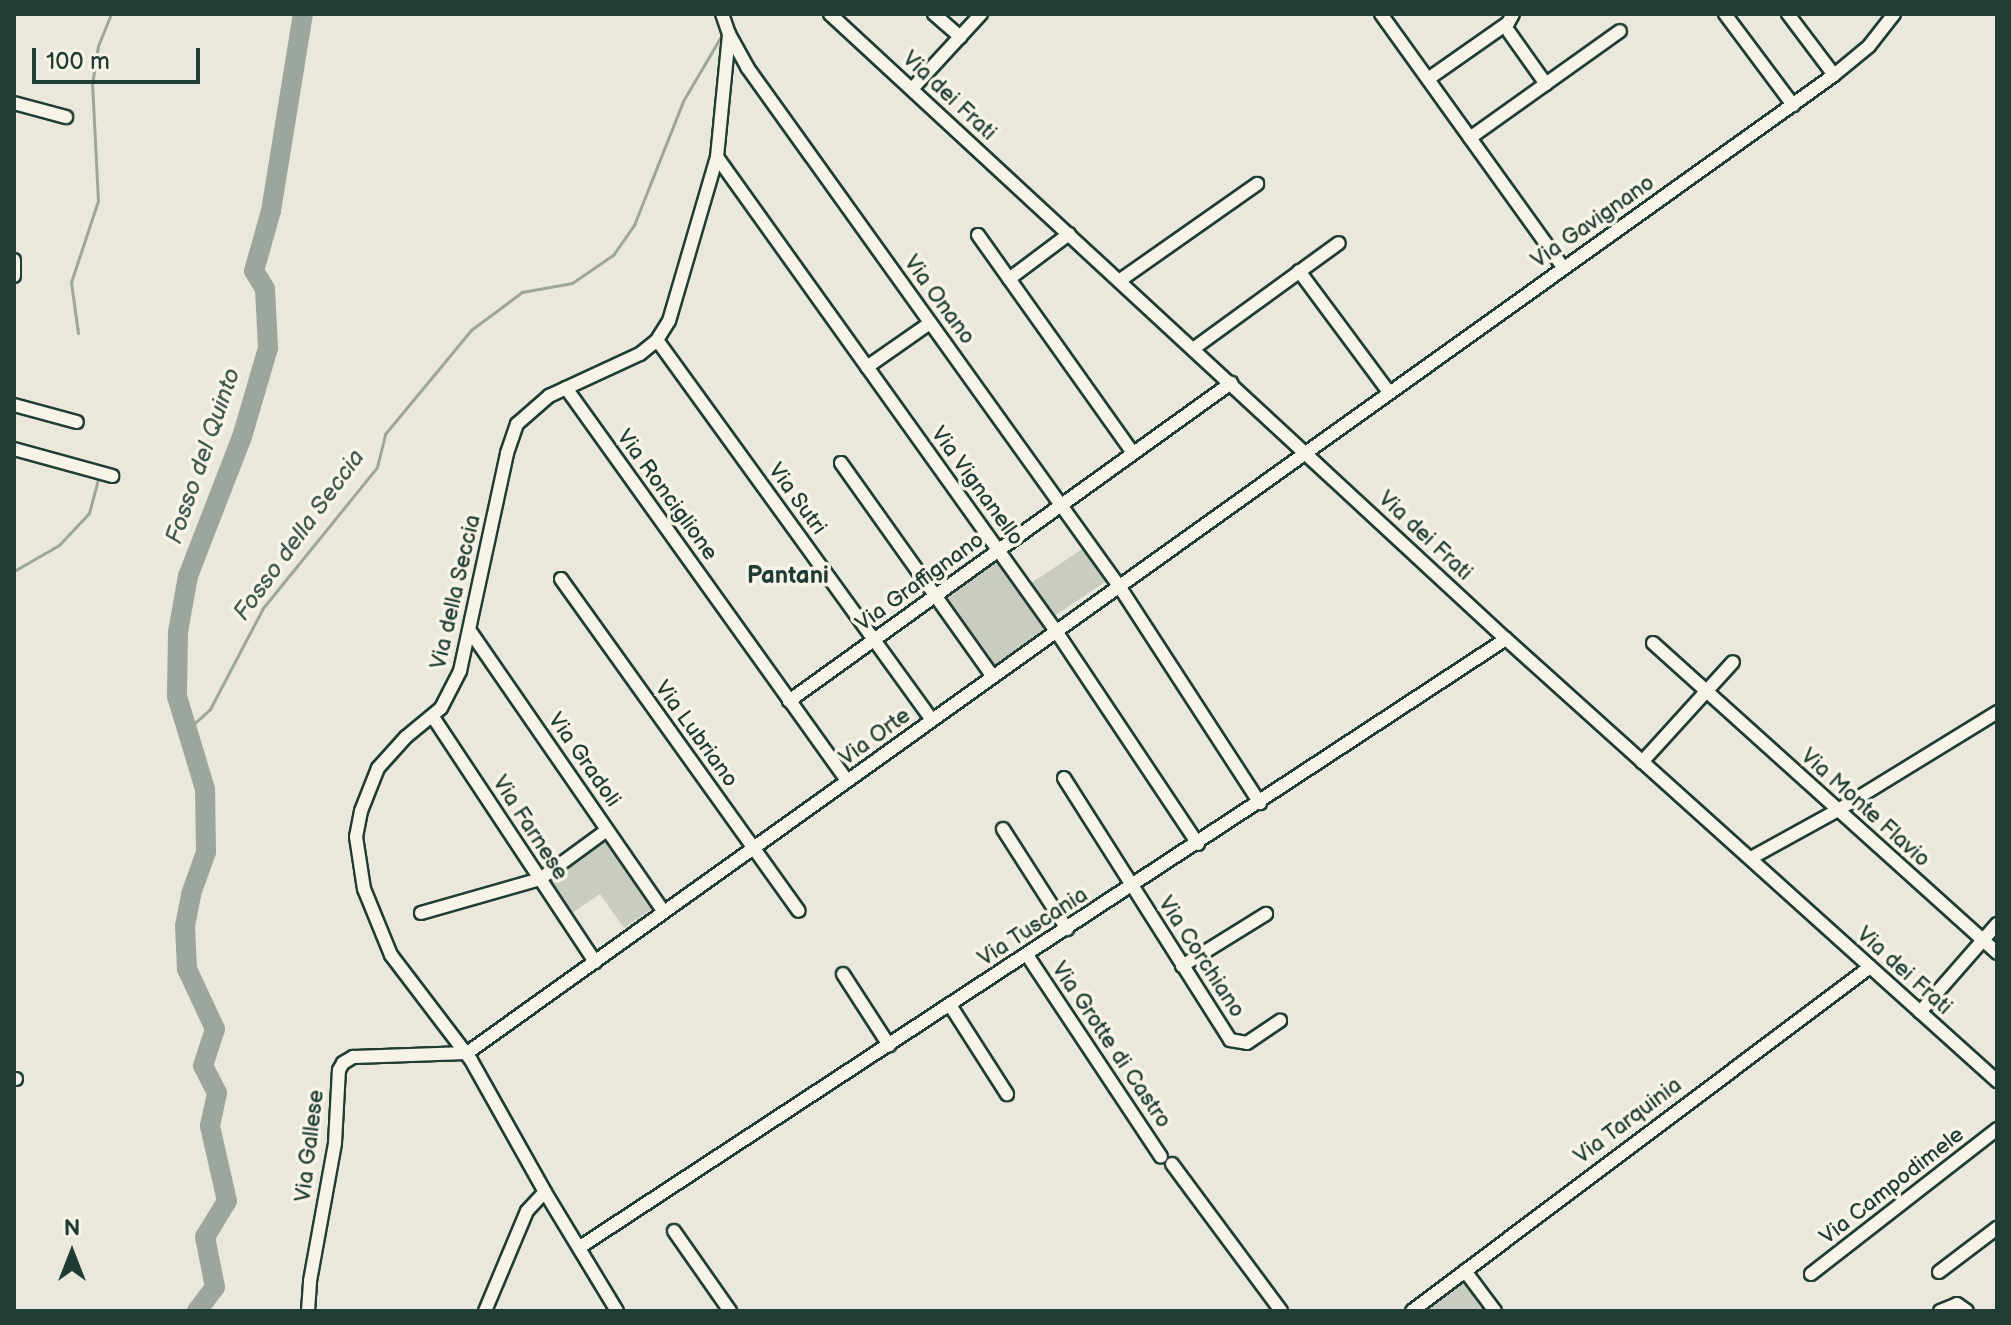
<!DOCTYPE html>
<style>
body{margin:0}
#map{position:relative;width:2011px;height:1325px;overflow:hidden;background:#eae8dd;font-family:"Balsamiq Sans",sans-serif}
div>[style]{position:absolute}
.green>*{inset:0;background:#c8ccc1;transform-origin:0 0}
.stream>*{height:3px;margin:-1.5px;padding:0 1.5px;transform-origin:1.5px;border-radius:1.5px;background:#9ca69c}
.river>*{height:20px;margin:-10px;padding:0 10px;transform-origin:10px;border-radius:10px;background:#9ca69c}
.roads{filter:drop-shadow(2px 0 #1f3d34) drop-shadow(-2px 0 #1f3d34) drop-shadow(0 2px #1f3d34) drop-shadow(0 -2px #1f3d34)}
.minor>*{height:12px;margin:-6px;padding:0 6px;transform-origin:6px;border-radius:6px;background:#f7f3e8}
span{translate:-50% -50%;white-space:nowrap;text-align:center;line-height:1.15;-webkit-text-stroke:7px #f7f3e8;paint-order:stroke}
.street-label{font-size:22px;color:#1f3d34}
.water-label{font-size:24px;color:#445c53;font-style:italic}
.neighbourhood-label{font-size:24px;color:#1f3d34;font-weight:700}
.frame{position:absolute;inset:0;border:16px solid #1f3d34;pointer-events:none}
.north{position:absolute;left:32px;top:1213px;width:80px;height:80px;-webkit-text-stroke:6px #f7f3e8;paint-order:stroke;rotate:0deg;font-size:22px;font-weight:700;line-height:32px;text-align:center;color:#1f3d34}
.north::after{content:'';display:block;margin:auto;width:28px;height:36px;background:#1f3d34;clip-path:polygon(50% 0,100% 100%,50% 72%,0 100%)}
.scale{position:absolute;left:32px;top:48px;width:168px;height:36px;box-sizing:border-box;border:4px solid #1f3d34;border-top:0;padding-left:10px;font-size:24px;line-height:28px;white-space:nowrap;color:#1f3d34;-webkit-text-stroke:6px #f7f3e8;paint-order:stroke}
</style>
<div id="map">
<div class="green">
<i style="left:1088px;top:545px;width:40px;height:68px;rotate:56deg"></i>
<i style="left:999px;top:556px;width:88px;height:67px;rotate:55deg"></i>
<i style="clip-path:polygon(604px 834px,656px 906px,624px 928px,600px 894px,569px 915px,543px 878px)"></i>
<i style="clip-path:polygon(1463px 1276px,1489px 1311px,1416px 1311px)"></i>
</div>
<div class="stream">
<i style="left:78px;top:333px;width:51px;rotate:-97.8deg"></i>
<i style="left:71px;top:282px;width:85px;rotate:-71.6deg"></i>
<i style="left:98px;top:201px;width:117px;rotate:-92.9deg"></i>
<i style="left:92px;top:84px;width:38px;rotate:-81deg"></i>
<i style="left:98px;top:46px;width:35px;rotate:-68deg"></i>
<i style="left:14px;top:571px;width:52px;rotate:-30deg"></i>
<i style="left:59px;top:545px;width:44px;rotate:-46.8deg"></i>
<i style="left:89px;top:513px;width:34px;rotate:-75deg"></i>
<i style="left:188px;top:729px;width:30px;rotate:-42deg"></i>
<i style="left:210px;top:709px;width:114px;rotate:-62.3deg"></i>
<i style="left:263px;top:608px;width:181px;rotate:-51deg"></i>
<i style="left:377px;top:467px;width:34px;rotate:-76deg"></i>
<i style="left:385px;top:434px;width:135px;rotate:-50.4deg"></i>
<i style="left:471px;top:330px;width:64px;rotate:-36.7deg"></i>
<i style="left:522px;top:292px;width:51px;rotate:-10.2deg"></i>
<i style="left:572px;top:283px;width:50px;rotate:-34.3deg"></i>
<i style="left:613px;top:255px;width:37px;rotate:-55deg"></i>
<i style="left:634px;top:225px;width:133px;rotate:-68.4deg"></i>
<i style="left:683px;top:101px;width:81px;rotate:-59.6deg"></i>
</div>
<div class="river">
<i style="left:197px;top:1311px;width:30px;rotate:-53deg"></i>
<i style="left:215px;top:1287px;width:51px;rotate:-101.3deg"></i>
<i style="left:205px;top:1237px;width:42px;rotate:-58.6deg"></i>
<i style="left:227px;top:1201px;width:77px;rotate:-102.8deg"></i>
<i style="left:210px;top:1126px;width:34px;rotate:-78deg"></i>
<i style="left:217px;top:1093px;width:30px;rotate:-117deg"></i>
<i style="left:203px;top:1066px;width:39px;rotate:-72deg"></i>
<i style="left:215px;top:1029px;width:66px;rotate:-115deg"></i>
<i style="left:187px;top:969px;width:43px;rotate:-92.7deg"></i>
<i style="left:185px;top:926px;width:33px;rotate:-79deg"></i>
<i style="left:191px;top:894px;width:45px;rotate:-70.3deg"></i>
<i style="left:206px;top:852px;width:63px;rotate:-90.9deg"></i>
<i style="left:205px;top:789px;width:97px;rotate:-106.8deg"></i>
<i style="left:177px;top:696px;width:64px;rotate:-89.1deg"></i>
<i style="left:178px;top:632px;width:57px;rotate:-79.9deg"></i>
<i style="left:188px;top:576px;width:149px;rotate:-68.8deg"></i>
<i style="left:242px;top:437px;width:93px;rotate:-73.7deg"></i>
<i style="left:268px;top:348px;width:59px;rotate:-92.9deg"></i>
<i style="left:265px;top:289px;width:21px;rotate:-121deg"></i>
<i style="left:254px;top:271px;width:62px;rotate:-74.2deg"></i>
<i style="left:271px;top:211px;width:200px;rotate:-80.8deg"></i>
</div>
<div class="roads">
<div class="minor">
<i style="left:830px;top:14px;width:921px;rotate:42.76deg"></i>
<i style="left:1506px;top:639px;width:661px;rotate:41.99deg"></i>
<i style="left:934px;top:14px;width:35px;rotate:41deg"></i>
<i style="left:1381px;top:14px;width:312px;rotate:54.3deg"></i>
<i style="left:1725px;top:14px;width:114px;rotate:53.2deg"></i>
<i style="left:1788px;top:14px;width:76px;rotate:53deg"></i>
<i style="left:1509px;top:32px;width:64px;rotate:54.6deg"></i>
<i style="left:729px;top:34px;width:38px;rotate:61deg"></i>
<i style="left:747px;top:67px;width:639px;rotate:54.37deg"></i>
<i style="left:1119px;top:586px;width:259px;rotate:57deg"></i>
<i style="left:1428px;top:79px;width:98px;rotate:-35deg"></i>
<i style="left:1508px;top:23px;width:10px;rotate:-61deg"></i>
<i style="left:912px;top:89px;width:102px;rotate:-47.4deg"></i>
<i style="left:14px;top:103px;width:54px;rotate:15.1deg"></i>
<i style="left:1470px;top:138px;width:184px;rotate:-35.5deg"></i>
<i style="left:717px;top:157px;width:583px;rotate:54.43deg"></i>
<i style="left:1056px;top:631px;width:256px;rotate:56.3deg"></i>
<i style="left:978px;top:235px;width:267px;rotate:54.6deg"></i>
<i style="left:14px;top:260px;width:16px;rotate:90deg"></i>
<i style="left:1299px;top:271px;width:151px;rotate:53.4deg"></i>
<i style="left:1009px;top:279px;width:75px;rotate:-36.9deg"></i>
<i style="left:1119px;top:281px;width:169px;rotate:-35.1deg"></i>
<i style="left:657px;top:340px;width:469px;rotate:54.1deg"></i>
<i style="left:1193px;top:349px;width:180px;rotate:-36deg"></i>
<i style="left:867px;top:367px;width:77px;rotate:-34.9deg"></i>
<i style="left:566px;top:388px;width:483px;rotate:54.4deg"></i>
<i style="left:14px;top:405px;width:65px;rotate:15.1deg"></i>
<i style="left:14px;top:449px;width:102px;rotate:15.4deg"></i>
<i style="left:841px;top:463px;width:262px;rotate:54.6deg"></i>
<i style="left:561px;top:579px;width:408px;rotate:54.4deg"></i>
<i style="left:470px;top:631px;width:341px;rotate:55.4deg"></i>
<i style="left:1653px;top:643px;width:463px;rotate:42deg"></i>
<i style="left:789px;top:701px;width:545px;rotate:-35.73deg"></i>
<i style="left:433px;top:717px;width:294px;rotate:56.5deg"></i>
<i style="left:1642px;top:762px;width:135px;rotate:-47.7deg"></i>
<i style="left:1064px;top:778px;width:310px;rotate:57.6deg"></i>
<i style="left:1230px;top:1040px;width:17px;rotate:10deg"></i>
<i style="left:1247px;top:1043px;width:40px;rotate:-34deg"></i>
<i style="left:1003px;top:829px;width:119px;rotate:57.4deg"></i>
<i style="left:1751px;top:858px;width:99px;rotate:-28.9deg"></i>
<i style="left:1838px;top:810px;width:187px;rotate:-31.6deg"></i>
<i style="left:421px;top:913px;width:124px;rotate:-15.9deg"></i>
<i style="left:540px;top:879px;width:83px;rotate:-36.2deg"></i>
<i style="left:1027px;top:955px;width:242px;rotate:56.4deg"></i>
<i style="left:1182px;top:966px;width:99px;rotate:-31.8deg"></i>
<i style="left:843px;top:974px;width:85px;rotate:57.1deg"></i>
<i style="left:950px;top:1005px;width:106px;rotate:57.4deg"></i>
<i style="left:1920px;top:1012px;width:117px;rotate:-48.8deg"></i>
<i style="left:14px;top:1079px;width:2px"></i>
<i style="left:1172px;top:1164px;width:183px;rotate:53.4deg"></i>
<i style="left:674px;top:1231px;width:98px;rotate:55deg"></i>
<i style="left:580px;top:1247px;width:1108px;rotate:-33.29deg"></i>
<i style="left:1465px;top:1271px;width:50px;rotate:53.1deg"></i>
<i style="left:1939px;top:1272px;width:73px;rotate:-37.2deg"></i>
<i style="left:1811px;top:1274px;width:236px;rotate:-37.9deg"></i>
<i style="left:308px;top:1311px;width:30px;rotate:-86deg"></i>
<i style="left:310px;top:1281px;width:140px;rotate:-79.7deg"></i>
<i style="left:335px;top:1143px;width:73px;rotate:-86.9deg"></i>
<i style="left:339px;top:1070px;width:8px;rotate:-60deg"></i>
<i style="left:343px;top:1063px;width:12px;rotate:-31deg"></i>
<i style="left:353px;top:1057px;width:114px;rotate:-2deg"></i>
<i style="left:467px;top:1053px;width:1681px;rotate:-35.58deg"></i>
<i style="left:1834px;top:75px;width:45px;rotate:-39.6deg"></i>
<i style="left:1869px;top:46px;width:41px;rotate:-52deg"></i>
<i style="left:485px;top:1311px;width:108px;rotate:-67.2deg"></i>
<i style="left:527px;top:1211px;width:26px;rotate:-47deg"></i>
<i style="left:617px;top:1311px;width:139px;rotate:-121.2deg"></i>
<i style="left:545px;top:1192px;width:151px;rotate:-119.3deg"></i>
<i style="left:471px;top:1060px;width:132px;rotate:-127.3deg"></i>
<i style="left:391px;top:955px;width:71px;rotate:-112.2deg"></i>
<i style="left:364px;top:889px;width:53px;rotate:-98.7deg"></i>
<i style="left:356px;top:837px;width:26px;rotate:-79deg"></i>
<i style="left:361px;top:811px;width:46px;rotate:-68.4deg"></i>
<i style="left:378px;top:768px;width:42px;rotate:-47.9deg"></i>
<i style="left:406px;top:737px;width:45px;rotate:-39.6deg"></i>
<i style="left:441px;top:708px;width:42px;rotate:-62.8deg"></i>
<i style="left:460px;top:671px;width:223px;rotate:-77.8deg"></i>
<i style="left:507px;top:453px;width:31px;rotate:-71deg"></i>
<i style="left:517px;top:424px;width:43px;rotate:-41.2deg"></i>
<i style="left:549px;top:396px;width:100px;rotate:-24.8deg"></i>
<i style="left:640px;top:354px;width:22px;rotate:-39deg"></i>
<i style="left:657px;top:340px;width:22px;rotate:-58deg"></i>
<i style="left:669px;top:321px;width:171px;rotate:-73.7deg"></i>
<i style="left:717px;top:157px;width:124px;rotate:-84.4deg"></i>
<i style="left:729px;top:34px;width:21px;rotate:-109deg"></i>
<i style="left:1412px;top:1311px;width:573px;rotate:-36.91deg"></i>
<i style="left:1940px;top:1311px;width:18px;rotate:-22deg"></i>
<i style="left:1957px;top:1304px;width:12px;rotate:35deg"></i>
</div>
</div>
<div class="street-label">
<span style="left:949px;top:96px;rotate:43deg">Via dei Frati</span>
<span style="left:1593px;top:222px;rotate:-35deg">Via Gavignano</span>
<span style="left:939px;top:300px;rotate:54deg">Via Onano</span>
<span style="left:977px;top:486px;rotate:54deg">Via Vignanello</span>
<span style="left:667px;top:495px;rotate:54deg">Via Ronciglione</span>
<span style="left:797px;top:499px;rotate:54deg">Via Sutri</span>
<span style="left:1425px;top:536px;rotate:43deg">Via dei Frati</span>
<span style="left:920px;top:582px;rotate:-36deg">Via Graffignano</span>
<span style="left:456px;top:592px;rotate:-77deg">Via della Seccia</span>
<span style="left:696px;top:734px;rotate:54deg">Via Lubriano</span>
<span style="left:875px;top:737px;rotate:-36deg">Via Orte</span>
<span style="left:584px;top:760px;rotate:55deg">Via Gradoli</span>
<span style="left:1865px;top:808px;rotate:42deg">Via Monte Flavio</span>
<span style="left:530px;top:828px;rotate:57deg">Via Farnese</span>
<span style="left:1033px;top:927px;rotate:-33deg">Via Tuscania</span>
<span style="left:1201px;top:957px;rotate:57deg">Via Corchiano</span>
<span style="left:1904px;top:971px;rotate:42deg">Via dei Frati</span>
<span style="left:1111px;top:1045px;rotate:56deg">Via Grotte di Castro</span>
<span style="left:1628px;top:1121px;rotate:-37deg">Via Tarquinia</span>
<span style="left:310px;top:1146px;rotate:-83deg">Via Gallese</span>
<span style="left:1892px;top:1186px;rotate:-38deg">Via Campodimele</span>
</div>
<div class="water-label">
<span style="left:203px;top:456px;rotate:-71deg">Fosso del Quinto</span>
<span style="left:299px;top:535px;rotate:-54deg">Fosso della Seccia</span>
</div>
<div class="neighbourhood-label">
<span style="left:788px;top:576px">Pantani</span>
</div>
<div class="frame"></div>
<div class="north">N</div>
<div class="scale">100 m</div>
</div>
